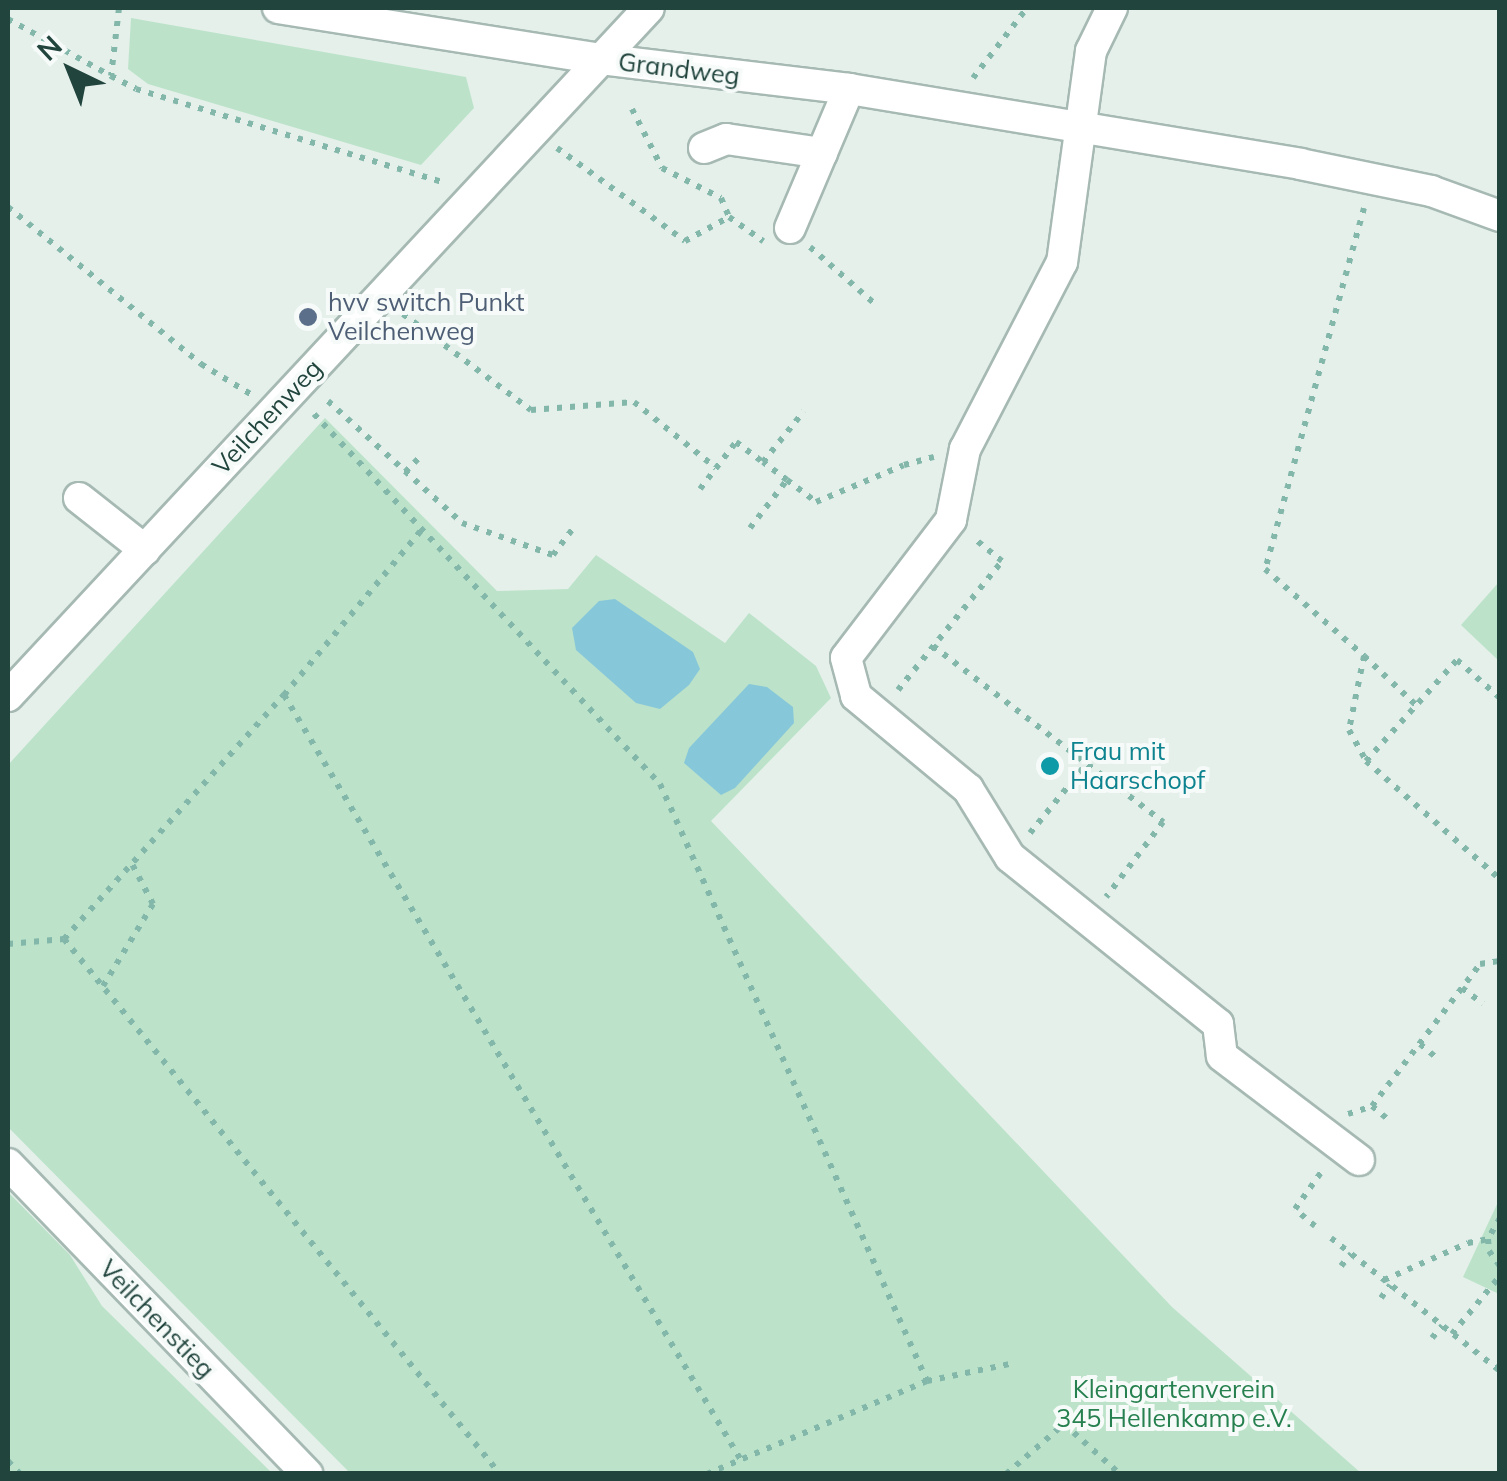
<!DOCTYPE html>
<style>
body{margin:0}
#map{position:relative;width:1507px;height:1481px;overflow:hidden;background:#e5f0eb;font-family:Mulish,sans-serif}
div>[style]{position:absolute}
.green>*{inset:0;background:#bce3c9}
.water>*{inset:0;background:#87c7da}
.path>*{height:6px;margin-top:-3px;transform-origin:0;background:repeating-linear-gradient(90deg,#82b7aa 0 5px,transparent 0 13px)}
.roads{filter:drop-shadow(2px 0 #a6b9b3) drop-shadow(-2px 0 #a6b9b3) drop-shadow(0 2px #a6b9b3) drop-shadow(0 -2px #a6b9b3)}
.minor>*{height:30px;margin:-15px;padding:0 15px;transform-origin:15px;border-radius:15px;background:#fff}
.dots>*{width:28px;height:28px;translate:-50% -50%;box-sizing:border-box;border:5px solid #f6fbf9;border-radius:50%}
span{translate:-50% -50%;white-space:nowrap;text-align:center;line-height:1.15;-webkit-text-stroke:8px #f6fbf9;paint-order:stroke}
.street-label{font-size:25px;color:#21443d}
.service-label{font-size:25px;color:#4e5e75}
.left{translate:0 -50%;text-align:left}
.culture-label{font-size:25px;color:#0d838f}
.park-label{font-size:25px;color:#26804f}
.frame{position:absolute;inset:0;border:10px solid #21443d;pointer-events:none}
.north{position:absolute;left:20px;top:20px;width:100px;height:100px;-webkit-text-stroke:8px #f6fbf9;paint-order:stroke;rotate:317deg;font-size:28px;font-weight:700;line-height:40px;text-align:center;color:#21443d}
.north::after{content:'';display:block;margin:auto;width:35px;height:45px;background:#21443d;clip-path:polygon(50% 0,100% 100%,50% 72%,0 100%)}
</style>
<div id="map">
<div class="green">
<i style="clip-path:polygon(131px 18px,466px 77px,474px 108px,421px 165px,148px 84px,128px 69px)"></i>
<i style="clip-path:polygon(325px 418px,497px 591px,568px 589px,596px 555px,725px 643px,749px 613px,816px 666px,831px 698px,711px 821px,1172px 1307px,1361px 1473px,350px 1473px,8px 1127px,8px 765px)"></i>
<i style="clip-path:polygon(1499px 582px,1499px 661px,1461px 625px)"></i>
<i style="clip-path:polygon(8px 1192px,70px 1255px,102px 1306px,272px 1473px,8px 1473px)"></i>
<i style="clip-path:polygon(1499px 1200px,1499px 1294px,1463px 1277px)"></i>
</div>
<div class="water">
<i style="clip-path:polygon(615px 599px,693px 652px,700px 669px,689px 685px,660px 709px,636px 703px,576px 650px,572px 628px,599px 601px)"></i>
<i style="clip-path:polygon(749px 684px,767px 687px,793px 707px,794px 723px,735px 788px,721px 795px,684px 763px,689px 748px)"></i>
</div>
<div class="path">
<i style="left:119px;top:8px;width:68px;rotate:96.7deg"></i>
<i style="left:111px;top:76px;width:28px;rotate:27deg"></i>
<i style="left:136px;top:89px;width:323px;rotate:16.9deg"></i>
<i style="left:8px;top:19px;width:118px;rotate:29deg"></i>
<i style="left:973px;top:78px;width:88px;rotate:-52.4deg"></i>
<i style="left:632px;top:109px;width:66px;rotate:63deg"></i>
<i style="left:662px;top:168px;width:66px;rotate:27deg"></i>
<i style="left:721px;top:198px;width:21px;rotate:67deg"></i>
<i style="left:729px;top:217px;width:42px;rotate:35.2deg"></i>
<i style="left:557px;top:148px;width:158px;rotate:36deg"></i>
<i style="left:685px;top:241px;width:50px;rotate:-28.6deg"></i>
<i style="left:8px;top:207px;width:249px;rotate:39.1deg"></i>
<i style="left:201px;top:364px;width:60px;rotate:31.3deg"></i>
<i style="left:1364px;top:208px;width:374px;rotate:105.3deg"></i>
<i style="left:1265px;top:569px;width:132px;rotate:41.3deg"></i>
<i style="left:1364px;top:656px;width:76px;rotate:101.5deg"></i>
<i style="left:1349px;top:730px;width:35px;rotate:61deg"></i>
<i style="left:1366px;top:761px;width:179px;rotate:41.4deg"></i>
<i style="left:810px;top:247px;width:86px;rotate:41.2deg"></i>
<i style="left:403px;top:314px;width:160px;rotate:36.9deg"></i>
<i style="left:531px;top:410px;width:103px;rotate:-4.4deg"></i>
<i style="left:634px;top:402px;width:105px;rotate:38.8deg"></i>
<i style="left:328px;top:401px;width:181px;rotate:42.3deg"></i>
<i style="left:462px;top:523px;width:96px;rotate:19.4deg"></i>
<i style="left:553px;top:555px;width:36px;rotate:-53deg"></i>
<i style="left:314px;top:414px;width:507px;rotate:46.92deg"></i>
<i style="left:660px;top:784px;width:654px;rotate:65.9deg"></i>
<i style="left:927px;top:1381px;width:239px;rotate:157.1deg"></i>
<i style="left:405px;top:472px;width:23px;rotate:-45deg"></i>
<i style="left:787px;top:480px;width:36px;rotate:37deg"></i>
<i style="left:816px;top:502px;width:95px;rotate:-22.8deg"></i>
<i style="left:904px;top:465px;width:31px;rotate:-15deg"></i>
<i style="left:700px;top:489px;width:59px;rotate:-52.5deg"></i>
<i style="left:736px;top:442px;width:34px;rotate:37deg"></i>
<i style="left:750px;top:528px;width:61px;rotate:-52.4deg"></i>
<i style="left:787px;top:480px;width:30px;rotate:-143deg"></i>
<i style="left:763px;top:462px;width:65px;rotate:-51.2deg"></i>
<i style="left:933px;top:646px;width:290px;rotate:37.4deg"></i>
<i style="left:1163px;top:822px;width:94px;rotate:127.2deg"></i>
<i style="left:1364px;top:656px;width:71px;rotate:43.3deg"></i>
<i style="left:898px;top:690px;width:166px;rotate:-51.1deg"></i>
<i style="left:1002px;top:561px;width:36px;rotate:-141deg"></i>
<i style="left:284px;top:695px;width:891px;rotate:59.15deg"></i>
<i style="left:1366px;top:761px;width:136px;rotate:-48deg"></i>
<i style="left:1457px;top:660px;width:57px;rotate:41.5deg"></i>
<i style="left:1030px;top:833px;width:90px;rotate:-50.8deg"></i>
<i style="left:64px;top:939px;width:329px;rotate:-48deg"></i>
<i style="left:284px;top:695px;width:217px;rotate:-50.2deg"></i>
<i style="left:8px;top:944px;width:56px;rotate:-5.1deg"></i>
<i style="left:64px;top:939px;width:690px;rotate:50.82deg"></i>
<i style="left:103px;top:986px;width:96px;rotate:-58.6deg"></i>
<i style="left:153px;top:904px;width:45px;rotate:-117.7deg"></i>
<i style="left:1462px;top:988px;width:26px;rotate:37deg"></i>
<i style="left:1420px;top:1044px;width:25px;rotate:40deg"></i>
<i style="left:1372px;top:1106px;width:23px;rotate:40deg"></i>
<i style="left:1348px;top:1114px;width:25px;rotate:-18deg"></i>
<i style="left:1372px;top:1106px;width:178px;rotate:-52.7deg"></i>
<i style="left:1480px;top:964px;width:20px;rotate:-9deg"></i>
<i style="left:1500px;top:1218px;width:24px;rotate:120deg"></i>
<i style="left:1488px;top:1239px;width:12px;rotate:85deg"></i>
<i style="left:1489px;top:1251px;width:19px;rotate:54deg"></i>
<i style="left:1315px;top:1226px;width:26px;rotate:-140deg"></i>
<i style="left:1295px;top:1209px;width:47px;rotate:-54.6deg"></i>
<i style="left:1331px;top:1238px;width:215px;rotate:38.2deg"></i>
<i style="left:1341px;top:1266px;width:16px;rotate:-50deg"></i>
<i style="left:1384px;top:1280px;width:92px;rotate:-23.8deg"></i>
<i style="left:1468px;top:1243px;width:20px;rotate:-11deg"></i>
<i style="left:1381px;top:1298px;width:16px;rotate:-55deg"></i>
<i style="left:1452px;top:1334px;width:75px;rotate:-50.4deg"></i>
<i style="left:1432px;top:1338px;width:16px;rotate:-50deg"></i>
<i style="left:927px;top:1381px;width:85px;rotate:-11.6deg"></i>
<i style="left:8px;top:1461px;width:18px;rotate:47deg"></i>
<i style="left:1006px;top:1474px;width:77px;rotate:-40.8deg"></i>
<i style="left:1064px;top:1424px;width:75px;rotate:41.8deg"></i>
</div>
<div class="roads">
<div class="minor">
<i style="left:278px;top:8px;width:325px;rotate:9deg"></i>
<i style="left:599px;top:59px;width:252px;rotate:6.8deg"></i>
<i style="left:849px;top:89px;width:457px;rotate:9.4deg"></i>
<i style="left:1300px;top:164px;width:134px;rotate:11.6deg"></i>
<i style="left:1431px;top:191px;width:73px;rotate:19.9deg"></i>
<i style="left:1112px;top:8px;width:48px;rotate:116deg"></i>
<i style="left:1091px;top:51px;width:213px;rotate:97.8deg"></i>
<i style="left:1062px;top:262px;width:211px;rotate:117.4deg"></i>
<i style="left:965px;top:449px;width:72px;rotate:101.2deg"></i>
<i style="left:951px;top:520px;width:173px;rotate:127.3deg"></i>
<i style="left:846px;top:658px;width:39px;rotate:75deg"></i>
<i style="left:856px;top:696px;width:146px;rotate:39.7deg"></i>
<i style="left:968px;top:789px;width:80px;rotate:58.3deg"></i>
<i style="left:1010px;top:857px;width:267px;rotate:38.8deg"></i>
<i style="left:1218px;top:1024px;width:32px;rotate:83deg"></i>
<i style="left:1222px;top:1056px;width:172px;rotate:37.2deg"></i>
<i style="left:704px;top:148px;width:24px;rotate:-22deg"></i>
<i style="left:726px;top:139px;width:97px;rotate:8.3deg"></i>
<i style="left:790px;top:228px;width:151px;rotate:-67deg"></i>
<i style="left:79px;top:498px;width:84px;rotate:38.2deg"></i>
<i style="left:8px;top:696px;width:940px;rotate:-47.03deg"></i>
<i style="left:8px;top:1164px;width:431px;rotate:46deg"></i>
</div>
</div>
<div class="dots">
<i style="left:308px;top:317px;background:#5c6f8a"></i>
<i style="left:1050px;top:766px;background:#0f9aa8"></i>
</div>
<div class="street-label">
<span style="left:679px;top:69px;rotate:7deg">Grandweg</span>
<span style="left:267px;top:417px;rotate:-47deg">Veilchenweg</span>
<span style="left:157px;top:1319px;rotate:46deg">Veilchenstieg</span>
</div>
<div class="service-label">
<span class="left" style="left:328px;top:317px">hvv switch Punkt<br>Veilchenweg</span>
</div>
<div class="culture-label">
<span class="left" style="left:1070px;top:766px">Frau mit<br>Haarschopf</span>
</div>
<div class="park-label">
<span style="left:1174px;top:1404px">Kleingartenverein<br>345 Hellenkamp e.V.</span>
</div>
<div class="frame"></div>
<div class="north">N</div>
</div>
